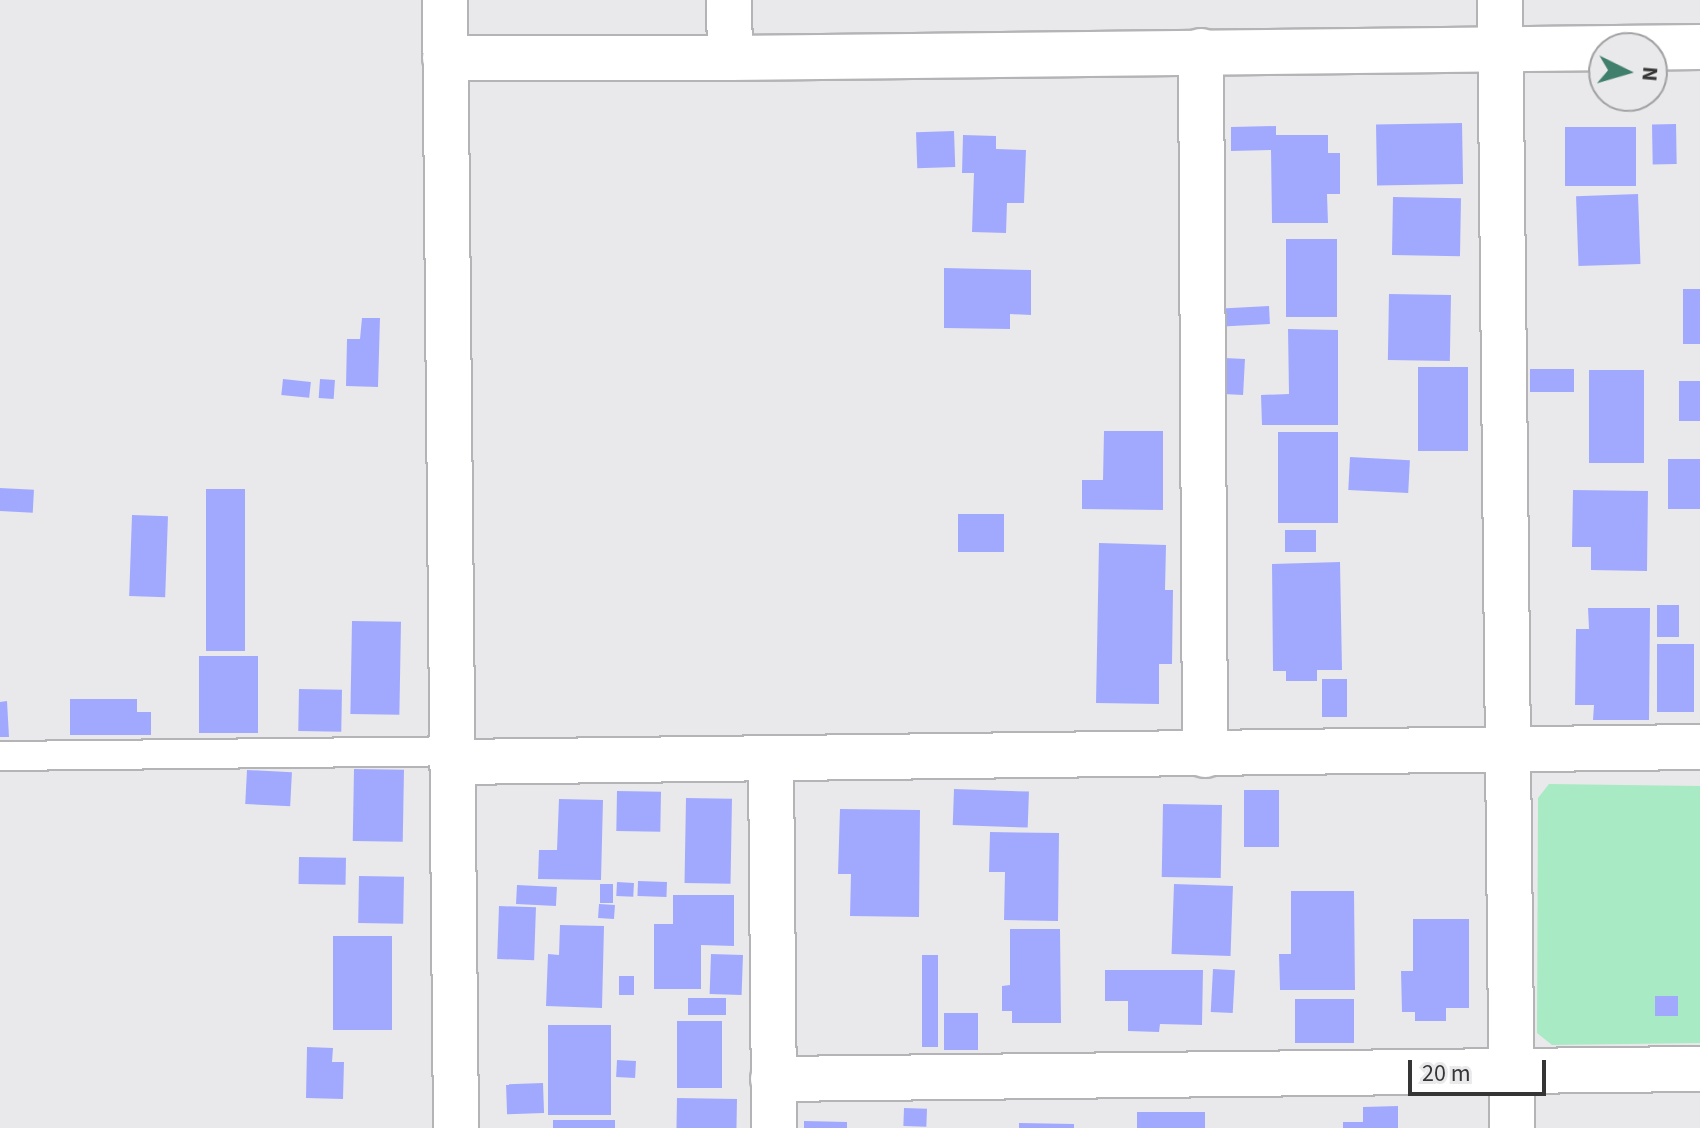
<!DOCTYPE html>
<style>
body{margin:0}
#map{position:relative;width:1700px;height:1128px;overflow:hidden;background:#e9e9eb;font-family:"Source Sans 3",sans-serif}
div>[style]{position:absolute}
.green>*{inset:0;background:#a8eac4}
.building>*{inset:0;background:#a1a9ff;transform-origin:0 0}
.roads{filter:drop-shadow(2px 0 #b4b4b6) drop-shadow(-2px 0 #b4b4b6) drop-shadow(0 2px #b4b4b6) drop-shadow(0 -2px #b4b4b6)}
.service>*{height:28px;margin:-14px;padding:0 14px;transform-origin:14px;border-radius:14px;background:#fff}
.minor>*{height:44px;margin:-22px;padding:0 22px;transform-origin:22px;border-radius:22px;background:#fff}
span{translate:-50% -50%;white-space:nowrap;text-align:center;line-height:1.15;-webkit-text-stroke:8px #e9e9eb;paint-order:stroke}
.north{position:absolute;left:1588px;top:32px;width:80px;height:80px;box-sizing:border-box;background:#e9e9eb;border:2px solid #a1a1a3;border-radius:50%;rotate:95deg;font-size:22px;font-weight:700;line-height:32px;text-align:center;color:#353536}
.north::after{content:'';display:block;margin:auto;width:28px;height:36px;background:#3f7f6c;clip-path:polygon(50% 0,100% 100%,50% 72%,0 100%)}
.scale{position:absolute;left:1408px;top:1060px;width:138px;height:36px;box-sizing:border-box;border:4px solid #353536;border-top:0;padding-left:10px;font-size:24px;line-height:28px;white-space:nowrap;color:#353536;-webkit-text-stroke:6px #e9e9eb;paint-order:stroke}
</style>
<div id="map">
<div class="green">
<i style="clip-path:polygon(1549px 784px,1700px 786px,1700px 1043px,1552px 1045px,1537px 1033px,1538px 798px)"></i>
</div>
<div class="building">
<i style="left:1462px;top:123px;width:61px;height:86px;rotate:89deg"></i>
<i style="left:1676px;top:124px;width:40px;height:24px;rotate:89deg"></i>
<i style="clip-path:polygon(1276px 126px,1276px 135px,1328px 135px,1328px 153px,1340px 153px,1340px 194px,1327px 194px,1328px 223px,1272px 223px,1271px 150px,1231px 151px,1231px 127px)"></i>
<i style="left:1565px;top:127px;width:71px;height:59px"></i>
<i style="left:954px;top:131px;width:36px;height:38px;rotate:88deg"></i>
<i style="clip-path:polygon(963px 135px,996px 136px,996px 149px,1026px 150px,1024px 203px,1007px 203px,1006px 233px,972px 232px,974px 173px,962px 173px)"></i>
<i style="left:1638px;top:194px;width:70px;height:62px;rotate:88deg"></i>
<i style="left:1393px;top:197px;width:68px;height:58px;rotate:1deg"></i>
<i style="left:1286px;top:239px;width:51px;height:78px"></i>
<i style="clip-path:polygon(944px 268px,1031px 270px,1031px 315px,1010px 314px,1010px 329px,944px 328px)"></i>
<i style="left:1700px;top:289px;width:55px;height:17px;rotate:90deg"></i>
<i style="left:1389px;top:294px;width:62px;height:66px;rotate:1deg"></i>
<i style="left:1269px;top:306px;width:18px;height:47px;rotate:87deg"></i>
<i style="clip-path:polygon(362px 318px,380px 318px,378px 387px,346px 386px,347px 339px,360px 339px)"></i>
<i style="clip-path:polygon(1288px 329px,1338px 330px,1338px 425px,1262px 425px,1261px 395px,1289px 394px)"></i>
<i style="left:1225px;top:358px;width:20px;height:36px;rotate:3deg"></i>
<i style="left:1418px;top:367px;width:50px;height:84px"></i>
<i style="left:1574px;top:369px;width:23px;height:44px;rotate:90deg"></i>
<i style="left:1589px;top:370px;width:55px;height:93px"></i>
<i style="left:283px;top:379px;width:28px;height:16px;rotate:6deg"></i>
<i style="left:320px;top:379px;width:15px;height:19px;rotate:4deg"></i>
<i style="left:1700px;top:381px;width:40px;height:21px;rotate:90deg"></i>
<i style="clip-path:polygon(1104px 431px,1163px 431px,1163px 510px,1082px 509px,1082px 480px,1103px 480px)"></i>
<i style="left:1278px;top:432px;width:60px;height:91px"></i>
<i style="left:1350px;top:457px;width:60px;height:33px;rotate:3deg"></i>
<i style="left:1668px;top:459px;width:32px;height:50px"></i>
<i style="left:0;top:488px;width:34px;height:23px;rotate:3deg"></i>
<i style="left:206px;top:489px;width:39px;height:162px"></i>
<i style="clip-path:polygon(1573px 490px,1648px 491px,1647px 571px,1591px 570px,1591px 547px,1572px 547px)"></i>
<i style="left:958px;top:514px;width:46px;height:38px"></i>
<i style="left:132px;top:515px;width:36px;height:81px;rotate:2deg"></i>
<i style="left:1285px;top:530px;width:31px;height:22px"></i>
<i style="clip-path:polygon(1099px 543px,1166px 545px,1165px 590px,1173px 590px,1172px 664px,1159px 664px,1159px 704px,1096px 703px)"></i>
<i style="clip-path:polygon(1340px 562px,1342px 670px,1317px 670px,1317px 681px,1286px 681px,1286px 671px,1273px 671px,1272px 564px)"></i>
<i style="left:1657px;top:605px;width:22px;height:32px"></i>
<i style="clip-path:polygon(1588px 608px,1650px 608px,1649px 720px,1593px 720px,1594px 705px,1575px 705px,1576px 629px,1589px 629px)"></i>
<i style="left:352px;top:621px;width:49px;height:93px;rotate:1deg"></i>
<i style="left:1657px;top:644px;width:37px;height:68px"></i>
<i style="left:258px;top:656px;width:77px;height:59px;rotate:90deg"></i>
<i style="left:1322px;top:679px;width:25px;height:38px"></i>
<i style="left:299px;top:689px;width:43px;height:42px;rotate:1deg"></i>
<i style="clip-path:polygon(70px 699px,137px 699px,137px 712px,151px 712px,151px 735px,70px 735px)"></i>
<i style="clip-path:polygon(7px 701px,9px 737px,0 737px,0 702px)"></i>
<i style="left:354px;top:769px;width:50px;height:72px;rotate:1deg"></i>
<i style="left:247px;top:770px;width:45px;height:34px;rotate:3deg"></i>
<i style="left:954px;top:789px;width:75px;height:36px;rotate:2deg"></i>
<i style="left:1244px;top:790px;width:35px;height:57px"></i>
<i style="left:617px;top:791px;width:44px;height:40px;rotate:1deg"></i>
<i style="left:686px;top:798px;width:46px;height:85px;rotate:1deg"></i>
<i style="clip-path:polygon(559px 799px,603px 800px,601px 880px,538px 879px,539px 850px,557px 850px)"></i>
<i style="left:1163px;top:804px;width:59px;height:73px;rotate:1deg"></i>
<i style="clip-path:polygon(840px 809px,920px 810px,919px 917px,850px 916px,851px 874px,838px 874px)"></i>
<i style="clip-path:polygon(990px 832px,1059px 833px,1058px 921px,1004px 920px,1005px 872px,989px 872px)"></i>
<i style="left:299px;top:857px;width:47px;height:27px;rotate:1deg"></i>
<i style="left:359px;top:876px;width:45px;height:47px;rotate:1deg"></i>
<i style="left:638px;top:881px;width:29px;height:15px;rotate:2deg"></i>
<i style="left:617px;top:882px;width:17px;height:14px;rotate:3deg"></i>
<i style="left:600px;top:884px;width:13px;height:19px"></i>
<i style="left:1174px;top:884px;width:59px;height:70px;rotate:2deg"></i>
<i style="left:517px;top:885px;width:40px;height:19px;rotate:3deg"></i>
<i style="clip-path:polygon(1291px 891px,1354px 891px,1355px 990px,1280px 990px,1279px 954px,1291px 954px)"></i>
<i style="clip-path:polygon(673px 895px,734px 895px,734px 946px,701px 945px,701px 989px,654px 989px,654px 924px,673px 924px)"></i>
<i style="left:599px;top:904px;width:16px;height:14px;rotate:4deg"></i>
<i style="left:499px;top:906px;width:37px;height:53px;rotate:2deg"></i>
<i style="clip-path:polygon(1413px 919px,1469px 919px,1469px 1008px,1446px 1008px,1446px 1021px,1415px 1021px,1415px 1012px,1402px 1012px,1401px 971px,1413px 971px)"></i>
<i style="clip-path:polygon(560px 925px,604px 926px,602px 1008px,546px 1006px,548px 954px,559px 955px)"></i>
<i style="clip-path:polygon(1010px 929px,1060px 929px,1061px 1023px,1012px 1023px,1012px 1011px,1002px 1011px,1002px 986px,1010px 985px)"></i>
<i style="left:392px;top:936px;width:94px;height:59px;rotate:90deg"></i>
<i style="left:711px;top:954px;width:32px;height:40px;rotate:2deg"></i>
<i style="left:922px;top:955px;width:16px;height:92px"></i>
<i style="left:1213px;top:969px;width:22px;height:43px;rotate:3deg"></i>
<i style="clip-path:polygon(1105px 970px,1203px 970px,1202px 1025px,1160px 1024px,1159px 1032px,1128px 1031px,1128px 1001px,1105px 1001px)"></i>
<i style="left:619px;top:976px;width:15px;height:19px"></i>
<i style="left:1655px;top:996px;width:23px;height:20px"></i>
<i style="left:688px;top:998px;width:38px;height:17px"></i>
<i style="left:1295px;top:999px;width:59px;height:44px"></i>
<i style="left:944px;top:1013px;width:34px;height:37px"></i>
<i style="left:677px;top:1021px;width:45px;height:67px"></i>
<i style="left:548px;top:1025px;width:63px;height:90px"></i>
<i style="clip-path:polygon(307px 1047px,333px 1048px,332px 1062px,344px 1062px,343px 1099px,306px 1098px)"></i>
<i style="left:617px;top:1060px;width:19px;height:17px;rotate:3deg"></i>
<i style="left:543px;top:1083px;width:30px;height:37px;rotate:88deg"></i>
<i style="left:677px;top:1098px;width:60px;height:30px;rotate:1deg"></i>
<i style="clip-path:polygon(1398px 1106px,1398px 1128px,1343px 1128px,1343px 1122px,1363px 1122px,1363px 1107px)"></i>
<i style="left:904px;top:1108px;width:23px;height:18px;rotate:2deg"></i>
<i style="left:1137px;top:1112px;width:68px;height:16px"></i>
<i style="left:553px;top:1120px;width:62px;height:8px"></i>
<i style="clip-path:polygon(804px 1121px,847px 1122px,847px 1128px,804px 1128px)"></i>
<i style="clip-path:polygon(1019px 1123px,1074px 1124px,1074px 1128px,1019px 1128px)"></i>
</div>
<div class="roads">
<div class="service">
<i style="left:0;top:756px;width:453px;rotate:-0.6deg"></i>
</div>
<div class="minor">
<i style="left:445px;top:0;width:1128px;rotate:89.44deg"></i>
<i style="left:729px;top:0;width:58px;rotate:89deg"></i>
<i style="left:1500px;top:0;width:1128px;rotate:89.39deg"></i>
<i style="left:1201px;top:51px;width:704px;rotate:89.67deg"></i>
<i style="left:445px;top:58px;width:285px"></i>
<i style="left:730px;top:58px;width:970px;rotate:-0.65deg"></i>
<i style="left:771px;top:760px;width:368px;rotate:89.5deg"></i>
<i style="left:454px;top:762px;width:1246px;rotate:-0.69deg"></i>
<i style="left:773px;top:1079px;width:927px;rotate:-0.62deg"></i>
</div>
</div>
<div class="north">N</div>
<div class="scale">20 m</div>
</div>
